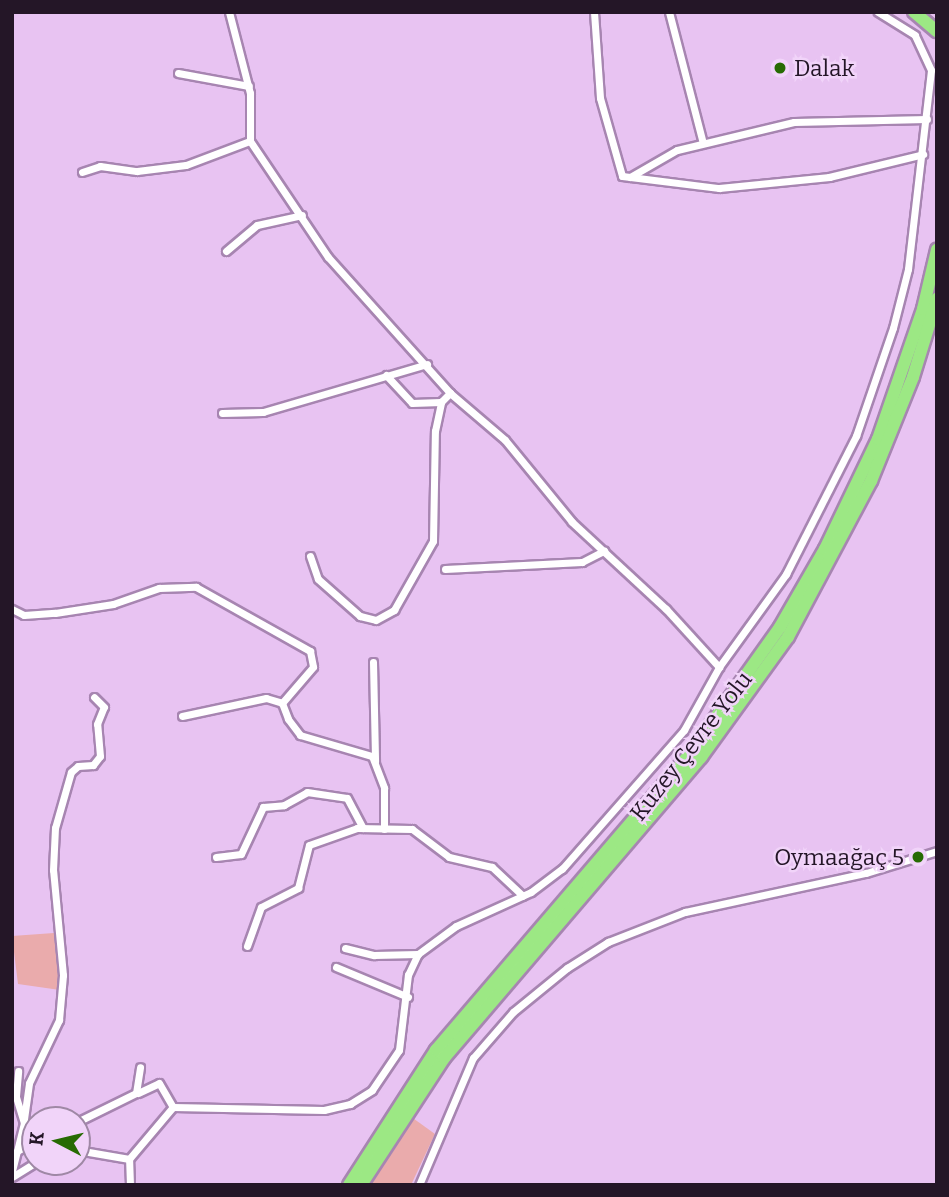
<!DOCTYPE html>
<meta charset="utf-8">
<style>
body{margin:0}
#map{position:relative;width:949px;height:1197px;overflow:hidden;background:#e8c3f2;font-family:Bitter,serif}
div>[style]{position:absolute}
.green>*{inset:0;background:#eaabac}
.roads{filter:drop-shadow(2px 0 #a785b1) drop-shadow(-2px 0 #a785b1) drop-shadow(0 2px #a785b1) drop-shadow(0 -2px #a785b1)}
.street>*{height:7px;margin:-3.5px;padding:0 3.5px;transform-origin:3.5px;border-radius:3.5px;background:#fff}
.highway>*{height:12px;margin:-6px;padding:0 6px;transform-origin:6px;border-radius:6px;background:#9ce884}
.dots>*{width:19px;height:19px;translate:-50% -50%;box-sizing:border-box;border:4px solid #f1d4f9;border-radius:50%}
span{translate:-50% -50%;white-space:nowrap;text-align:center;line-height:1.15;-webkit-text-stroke:5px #f1d4f9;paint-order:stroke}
.poi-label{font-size:23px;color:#241627}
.left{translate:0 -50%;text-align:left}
.right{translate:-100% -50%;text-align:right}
.street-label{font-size:23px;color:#241627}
.frame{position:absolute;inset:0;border:14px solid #241627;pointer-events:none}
.north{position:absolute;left:21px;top:1106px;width:70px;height:70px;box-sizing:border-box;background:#f1d4f9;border:2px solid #9f88a5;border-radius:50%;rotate:277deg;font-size:19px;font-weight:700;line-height:28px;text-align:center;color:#241627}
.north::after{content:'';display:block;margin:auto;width:24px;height:32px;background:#276b03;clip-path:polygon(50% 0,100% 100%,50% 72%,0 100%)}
</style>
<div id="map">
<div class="green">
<i style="clip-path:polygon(54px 933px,60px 990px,18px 984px,12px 936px)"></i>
<i style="clip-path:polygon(410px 1116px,435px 1134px,411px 1185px,369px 1185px)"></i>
</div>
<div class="roads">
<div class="street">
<i style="left:229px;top:12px;width:84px;rotate:75.5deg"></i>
<i style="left:250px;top:93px;width:48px;rotate:90deg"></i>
<i style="left:250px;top:141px;width:140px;rotate:56.1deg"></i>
<i style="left:328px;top:257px;width:183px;rotate:48.1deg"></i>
<i style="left:450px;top:393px;width:72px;rotate:40.5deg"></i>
<i style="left:505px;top:440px;width:106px;rotate:50.7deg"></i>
<i style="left:572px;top:522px;width:128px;rotate:42.8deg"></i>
<i style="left:666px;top:609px;width:79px;rotate:47.6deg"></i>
<i style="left:594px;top:12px;width:86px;rotate:86deg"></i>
<i style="left:600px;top:98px;width:81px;rotate:74.2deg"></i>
<i style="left:622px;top:176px;width:98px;rotate:7.1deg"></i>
<i style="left:719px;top:188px;width:111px;rotate:-5.7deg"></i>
<i style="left:829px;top:177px;width:97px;rotate:-13.7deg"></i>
<i style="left:669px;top:12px;width:135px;rotate:75.5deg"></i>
<i style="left:178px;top:73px;width:72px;rotate:10.4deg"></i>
<i style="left:82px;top:172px;width:19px;rotate:-18deg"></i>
<i style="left:100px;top:166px;width:37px;rotate:8deg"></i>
<i style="left:137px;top:171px;width:49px;rotate:-7deg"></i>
<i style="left:186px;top:165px;width:68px;rotate:-20.6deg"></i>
<i style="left:630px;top:177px;width:54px;rotate:-29.9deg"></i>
<i style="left:677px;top:150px;width:120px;rotate:-13.5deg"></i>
<i style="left:794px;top:122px;width:133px;rotate:-1.3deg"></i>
<i style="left:226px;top:251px;width:40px;rotate:-40deg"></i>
<i style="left:257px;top:225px;width:46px;rotate:-12.5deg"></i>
<i style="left:386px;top:375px;width:38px;rotate:47deg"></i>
<i style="left:412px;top:403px;width:29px;rotate:-2deg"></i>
<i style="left:222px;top:413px;width:41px;rotate:-1.4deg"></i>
<i style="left:263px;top:412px;width:171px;rotate:-16.3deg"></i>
<i style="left:310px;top:556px;width:24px;rotate:71deg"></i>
<i style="left:318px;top:579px;width:56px;rotate:41.4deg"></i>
<i style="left:360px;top:616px;width:16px;rotate:14deg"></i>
<i style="left:376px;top:620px;width:21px;rotate:-29deg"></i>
<i style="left:394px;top:610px;width:79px;rotate:-60.5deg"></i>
<i style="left:433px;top:541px;width:110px;rotate:-89deg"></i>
<i style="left:435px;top:431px;width:30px;rotate:-78deg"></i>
<i style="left:441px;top:402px;width:13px;rotate:-45deg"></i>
<i style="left:445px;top:569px;width:137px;rotate:-2.9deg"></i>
<i style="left:582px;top:562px;width:25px;rotate:-27deg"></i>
<i style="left:12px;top:609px;width:13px;rotate:27deg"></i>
<i style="left:24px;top:615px;width:31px;rotate:-4deg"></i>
<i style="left:55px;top:613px;width:59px;rotate:-8.8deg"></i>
<i style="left:113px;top:604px;width:49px;rotate:-19.2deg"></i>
<i style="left:159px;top:588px;width:37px;rotate:-2deg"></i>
<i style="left:196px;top:587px;width:131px;rotate:29.3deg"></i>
<i style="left:310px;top:651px;width:16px;rotate:79deg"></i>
<i style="left:313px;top:667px;width:48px;rotate:130.7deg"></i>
<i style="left:282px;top:703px;width:17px;rotate:69deg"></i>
<i style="left:288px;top:719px;width:20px;rotate:53deg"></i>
<i style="left:300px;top:735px;width:75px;rotate:16.3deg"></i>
<i style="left:372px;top:756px;width:34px;rotate:69deg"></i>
<i style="left:384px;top:788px;width:41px;rotate:90deg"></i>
<i style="left:373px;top:662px;width:99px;rotate:88.8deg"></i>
<i style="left:182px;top:716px;width:86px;rotate:-12.1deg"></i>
<i style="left:266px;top:698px;width:17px;rotate:17deg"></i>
<i style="left:216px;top:857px;width:25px;rotate:-7deg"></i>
<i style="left:241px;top:854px;width:52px;rotate:-64.9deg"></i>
<i style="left:263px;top:807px;width:21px;rotate:-5deg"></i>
<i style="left:284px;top:805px;width:26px;rotate:-29deg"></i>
<i style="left:307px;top:792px;width:40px;rotate:8.5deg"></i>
<i style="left:347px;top:798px;width:34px;rotate:62deg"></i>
<i style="left:247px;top:946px;width:41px;rotate:-70.3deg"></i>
<i style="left:261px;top:907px;width:42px;rotate:-27.2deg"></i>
<i style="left:298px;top:888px;width:44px;rotate:-75.7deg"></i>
<i style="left:309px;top:845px;width:51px;rotate:-19.5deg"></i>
<i style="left:357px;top:828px;width:55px;rotate:1deg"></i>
<i style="left:412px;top:829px;width:46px;rotate:37.1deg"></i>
<i style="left:449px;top:857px;width:44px;rotate:13.1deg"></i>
<i style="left:492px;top:867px;width:42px;rotate:43.1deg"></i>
<i style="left:345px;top:948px;width:30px;rotate:14deg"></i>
<i style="left:374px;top:955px;width:44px;rotate:-1.3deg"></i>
<i style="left:336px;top:967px;width:78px;rotate:22.6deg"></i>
<i style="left:138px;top:1093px;width:23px;rotate:-25deg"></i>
<i style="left:159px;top:1083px;width:28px;rotate:60deg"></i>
<i style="left:173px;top:1107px;width:151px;rotate:1.1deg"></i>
<i style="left:324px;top:1110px;width:27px;rotate:-13deg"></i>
<i style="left:350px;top:1104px;width:26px;rotate:-32deg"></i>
<i style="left:372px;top:1090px;width:48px;rotate:-56deg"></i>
<i style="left:399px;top:1050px;width:76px;rotate:-83.2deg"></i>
<i style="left:408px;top:975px;width:23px;rotate:-65deg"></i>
<i style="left:418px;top:954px;width:47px;rotate:-36.4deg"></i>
<i style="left:456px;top:926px;width:82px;rotate:-24.4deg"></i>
<i style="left:531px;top:892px;width:39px;rotate:-37deg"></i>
<i style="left:562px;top:869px;width:185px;rotate:-48.7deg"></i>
<i style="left:684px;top:730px;width:72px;rotate:-60.9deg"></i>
<i style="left:719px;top:667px;width:115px;rotate:-54.2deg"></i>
<i style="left:786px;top:574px;width:155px;rotate:-63.1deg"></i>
<i style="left:856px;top:436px;width:114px;rotate:-71.1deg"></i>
<i style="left:893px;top:328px;width:61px;rotate:-75.7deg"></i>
<i style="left:908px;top:269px;width:200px;rotate:-83.4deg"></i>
<i style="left:931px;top:70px;width:38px;rotate:-115deg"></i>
<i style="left:915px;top:35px;width:44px;rotate:-148.1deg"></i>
<i style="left:24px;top:1119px;width:36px;rotate:-82deg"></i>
<i style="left:29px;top:1083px;width:70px;rotate:-64.5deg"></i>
<i style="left:59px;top:1020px;width:45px;rotate:-84.9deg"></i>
<i style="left:63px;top:975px;width:105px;rotate:-95.4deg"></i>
<i style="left:53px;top:870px;width:42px;rotate:-87.3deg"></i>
<i style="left:55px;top:828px;width:58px;rotate:-74.1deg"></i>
<i style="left:71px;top:772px;width:9px;rotate:-41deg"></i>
<i style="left:78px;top:766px;width:15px;rotate:-4deg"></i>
<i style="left:93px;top:765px;width:11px;rotate:-52deg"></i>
<i style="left:100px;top:756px;width:32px;rotate:-95deg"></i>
<i style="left:97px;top:724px;width:18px;rotate:-68deg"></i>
<i style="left:104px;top:707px;width:14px;rotate:-135deg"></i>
<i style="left:77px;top:1122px;width:66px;rotate:-26.2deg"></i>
<i style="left:136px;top:1093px;width:26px;rotate:-81deg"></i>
<i style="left:77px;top:1150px;width:53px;rotate:9.8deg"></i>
<i style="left:17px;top:1151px;width:21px;rotate:-29deg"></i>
<i style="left:12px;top:1171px;width:49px;rotate:-76deg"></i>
<i style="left:24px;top:1123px;width:28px;rotate:-107deg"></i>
<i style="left:16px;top:1096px;width:25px;rotate:-85deg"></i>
<i style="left:12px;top:1177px;width:28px;rotate:-32deg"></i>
<i style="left:130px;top:1185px;width:26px;rotate:-92deg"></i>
<i style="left:129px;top:1159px;width:68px;rotate:-49.8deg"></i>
<i style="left:419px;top:1185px;width:138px;rotate:-67deg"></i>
<i style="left:473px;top:1058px;width:61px;rotate:-49deg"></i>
<i style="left:513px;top:1012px;width:70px;rotate:-39.2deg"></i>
<i style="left:567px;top:968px;width:49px;rotate:-32.4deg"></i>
<i style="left:608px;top:942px;width:83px;rotate:-21.3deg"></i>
<i style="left:685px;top:912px;width:185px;rotate:-12.2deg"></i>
<i style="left:866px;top:873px;width:74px;rotate:-17.2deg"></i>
</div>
<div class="highway">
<i style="left:914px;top:12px;width:30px;rotate:40deg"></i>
<i style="left:349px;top:1185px;width:161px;rotate:-57.2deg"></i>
<i style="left:436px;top:1050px;width:392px;rotate:-49.4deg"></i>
<i style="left:691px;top:752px;width:153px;rotate:-54.5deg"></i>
<i style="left:780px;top:627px;width:90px;rotate:-60deg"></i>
<i style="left:825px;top:549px;width:122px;rotate:-64.3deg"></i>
<i style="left:878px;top:439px;width:138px;rotate:-70.9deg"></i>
<i style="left:923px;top:309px;width:61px;rotate:-76.7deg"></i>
<i style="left:361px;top:1185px;width:152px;rotate:-56.8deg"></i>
<i style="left:444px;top:1058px;width:396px;rotate:-49.5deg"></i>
<i style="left:701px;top:757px;width:148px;rotate:-54.1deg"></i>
<i style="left:788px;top:637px;width:177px;rotate:-62deg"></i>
<i style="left:871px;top:481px;width:112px;rotate:-68deg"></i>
<i style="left:913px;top:377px;width:82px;rotate:-72.9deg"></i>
</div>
</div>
<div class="dots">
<i style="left:780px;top:68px;background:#276b03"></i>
<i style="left:918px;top:857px;background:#276b03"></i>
</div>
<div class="poi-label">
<span class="left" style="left:794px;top:68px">Dalak</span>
<span class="right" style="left:904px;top:857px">Oymaağaç 5</span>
</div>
<div class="street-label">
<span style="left:691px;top:746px;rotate:-52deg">Kuzey Çevre Yolu</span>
</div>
<div class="frame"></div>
<div class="north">K</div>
</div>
